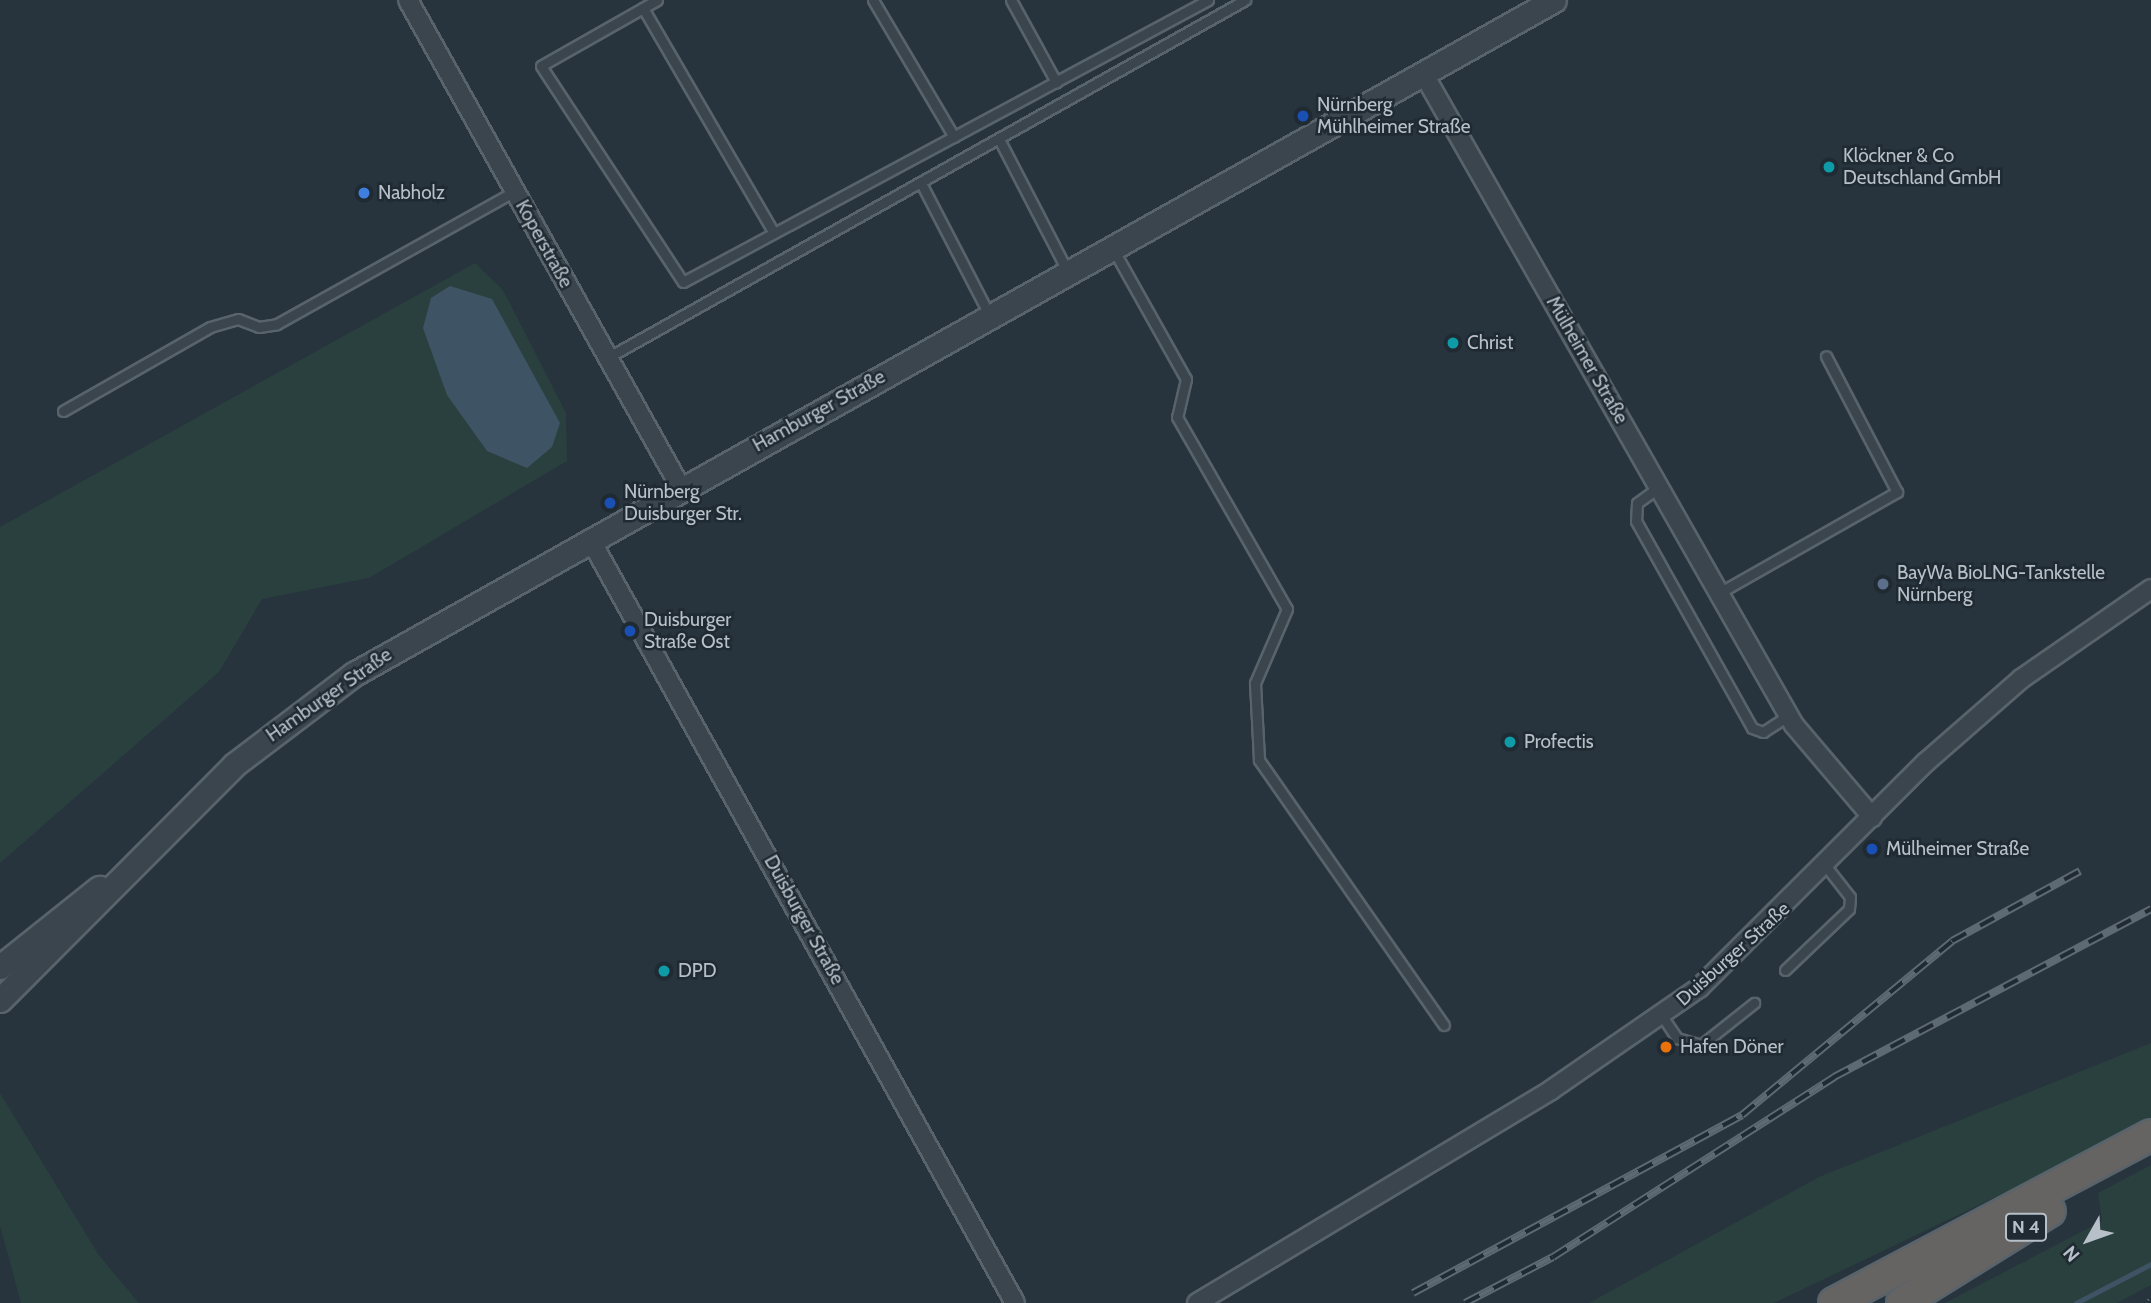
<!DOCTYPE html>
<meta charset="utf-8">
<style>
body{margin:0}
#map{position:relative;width:2151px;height:1303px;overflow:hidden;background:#27333d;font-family:Cabin,sans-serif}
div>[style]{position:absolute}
.green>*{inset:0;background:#2a403e}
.water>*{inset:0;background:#3e5464}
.stream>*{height:5px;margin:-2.5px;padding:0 2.5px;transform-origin:2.5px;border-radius:2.5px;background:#3e5464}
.roads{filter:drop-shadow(2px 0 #58636b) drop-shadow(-2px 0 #58636b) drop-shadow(0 2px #58636b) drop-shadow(0 -2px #58636b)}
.service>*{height:9px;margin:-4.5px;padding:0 4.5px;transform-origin:4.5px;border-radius:4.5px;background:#3a454d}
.minor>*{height:18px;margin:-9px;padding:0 9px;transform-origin:9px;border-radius:9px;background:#3a454d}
.tertiary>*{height:23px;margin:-11.5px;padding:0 11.5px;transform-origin:11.5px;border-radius:11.5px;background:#3a454d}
.trunk>*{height:30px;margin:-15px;padding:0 15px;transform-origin:15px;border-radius:15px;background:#666462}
.rail>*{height:8px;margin-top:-4px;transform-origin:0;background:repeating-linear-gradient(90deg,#1f2a32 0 16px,#5d6973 0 32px);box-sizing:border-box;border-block:2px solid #5d6973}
.dots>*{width:19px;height:19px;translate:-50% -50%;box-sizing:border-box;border:4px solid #1f2a32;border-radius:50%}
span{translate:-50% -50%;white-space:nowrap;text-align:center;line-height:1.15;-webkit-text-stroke:5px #1f2a32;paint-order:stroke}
.shield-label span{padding:2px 5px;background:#1f2a32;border:2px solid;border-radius:5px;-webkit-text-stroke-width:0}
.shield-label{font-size:18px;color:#b7c0c8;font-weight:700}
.poi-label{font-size:19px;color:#b7c0c8}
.left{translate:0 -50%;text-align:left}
.street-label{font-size:19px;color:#b7c0c8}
.north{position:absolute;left:2053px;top:1205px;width:70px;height:70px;-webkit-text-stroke:5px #1f2a32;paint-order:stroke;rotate:230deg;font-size:19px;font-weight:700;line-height:28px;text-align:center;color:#b7c0c8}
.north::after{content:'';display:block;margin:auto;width:24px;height:32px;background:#b7c0c8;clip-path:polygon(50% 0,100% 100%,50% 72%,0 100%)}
</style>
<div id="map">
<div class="green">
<i style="clip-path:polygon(475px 263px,503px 290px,566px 413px,567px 461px,369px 578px,262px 599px,219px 672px,0 863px,0 527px)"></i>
<i style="clip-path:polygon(2151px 1043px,2151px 1123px,1774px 1303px,1589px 1303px,1819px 1177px)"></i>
<i style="clip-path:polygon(0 1093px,98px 1254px,139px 1303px,21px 1303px,0 1226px)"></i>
<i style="clip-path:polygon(2151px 1165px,2151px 1285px,2117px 1303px,1945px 1303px,2102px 1221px,2098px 1193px)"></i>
</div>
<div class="water">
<i style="clip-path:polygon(450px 286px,492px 299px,560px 423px,552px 447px,527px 468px,487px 451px,447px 395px,423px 328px,431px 298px)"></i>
</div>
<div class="stream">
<i style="left:2076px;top:1303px;width:85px;rotate:-27.5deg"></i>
</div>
<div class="roads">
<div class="service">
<i style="left:657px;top:0;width:133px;rotate:150.4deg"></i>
<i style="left:541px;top:66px;width:258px;rotate:56.7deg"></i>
<i style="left:683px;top:282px;width:596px;rotate:-28.24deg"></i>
<i style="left:873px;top:0;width:159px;rotate:59.4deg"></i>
<i style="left:1011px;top:0;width:94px;rotate:61.2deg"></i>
<i style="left:643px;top:8px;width:260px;rotate:59.8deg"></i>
<i style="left:1000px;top:141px;width:148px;rotate:62.6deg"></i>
<i style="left:922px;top:185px;width:148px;rotate:62.6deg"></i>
<i style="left:1113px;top:249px;width:149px;rotate:60.7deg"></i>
<i style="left:1186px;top:379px;width:39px;rotate:103deg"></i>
<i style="left:1177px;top:417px;width:221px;rotate:60.2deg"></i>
<i style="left:1287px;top:609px;width:81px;rotate:113.4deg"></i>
<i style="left:1255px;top:683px;width:77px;rotate:87deg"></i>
<i style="left:1259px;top:760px;width:323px;rotate:55.1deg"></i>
<i style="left:607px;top:358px;width:732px;rotate:-29.3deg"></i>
<i style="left:63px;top:411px;width:169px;rotate:-29.7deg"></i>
<i style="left:210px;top:327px;width:29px;rotate:-16deg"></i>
<i style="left:238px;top:319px;width:22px;rotate:21deg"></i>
<i style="left:259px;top:327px;width:18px;rotate:-9deg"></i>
<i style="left:277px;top:324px;width:273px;rotate:-29.2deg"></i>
<i style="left:1659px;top:487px;width:27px;rotate:144deg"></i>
<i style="left:1637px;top:503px;width:18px;rotate:93deg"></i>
<i style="left:1636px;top:521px;width:237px;rotate:60.7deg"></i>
<i style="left:1752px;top:728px;width:12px;rotate:20deg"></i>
<i style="left:1763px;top:732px;width:31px;rotate:-33deg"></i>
<i style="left:1719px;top:593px;width:205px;rotate:-29.6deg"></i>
<i style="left:1897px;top:492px;width:153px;rotate:-117.6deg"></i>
<i style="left:1785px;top:970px;width:88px;rotate:-43.6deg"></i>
<i style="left:1849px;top:909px;width:12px;rotate:-85deg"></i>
<i style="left:1850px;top:897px;width:39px;rotate:-128deg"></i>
<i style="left:1662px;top:1016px;width:27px;rotate:56deg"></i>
<i style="left:1677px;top:1038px;width:25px;rotate:16deg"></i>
<i style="left:1701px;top:1045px;width:68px;rotate:-38.4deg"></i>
</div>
<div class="minor">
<i style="left:408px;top:0;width:559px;rotate:60.78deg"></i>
<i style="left:1423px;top:73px;width:750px;rotate:60.36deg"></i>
<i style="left:1794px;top:725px;width:121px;rotate:49.7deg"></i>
<i style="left:590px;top:539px;width:874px;rotate:60.91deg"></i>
<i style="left:1197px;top:1303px;width:413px;rotate:-31deg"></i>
<i style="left:1551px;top:1090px;width:180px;rotate:-34.6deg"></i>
<i style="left:1699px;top:988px;width:320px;rotate:-44.9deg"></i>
<i style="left:1926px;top:762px;width:126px;rotate:-41.1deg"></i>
<i style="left:2021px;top:679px;width:158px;rotate:-34.7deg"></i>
</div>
<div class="tertiary">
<i style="left:0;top:967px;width:127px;rotate:-38.6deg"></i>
<i style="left:0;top:1000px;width:332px;rotate:-45.1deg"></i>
<i style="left:234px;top:765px;width:151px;rotate:-37.2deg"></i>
<i style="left:354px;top:674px;width:1376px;rotate:-29.32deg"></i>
</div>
<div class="trunk">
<i style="left:1834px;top:1303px;width:359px;rotate:-27.9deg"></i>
<i style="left:1902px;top:1303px;width:174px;rotate:-31.9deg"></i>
</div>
</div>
<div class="rail">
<i style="left:1413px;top:1293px;width:374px;rotate:-28.4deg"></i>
<i style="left:1742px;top:1115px;width:273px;rotate:-39.6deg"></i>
<i style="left:1952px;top:941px;width:146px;rotate:-28.7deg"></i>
<i style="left:1465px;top:1303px;width:99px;rotate:-27.6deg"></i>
<i style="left:1553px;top:1257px;width:334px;rotate:-32.6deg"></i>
<i style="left:1834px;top:1077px;width:359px;rotate:-27.9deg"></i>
<i style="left:2149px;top:1303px;width:2px;rotate:-27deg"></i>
</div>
<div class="dots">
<i style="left:1303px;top:116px;background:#1a4fb4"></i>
<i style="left:1829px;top:167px;background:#0f9aa8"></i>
<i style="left:364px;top:193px;background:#3f7fe0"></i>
<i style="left:1453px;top:343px;background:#0f9aa8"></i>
<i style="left:610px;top:503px;background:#1a4fb4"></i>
<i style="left:1883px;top:584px;background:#5c6f8a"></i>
<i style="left:630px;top:631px;background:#1a4fb4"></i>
<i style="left:1510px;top:742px;background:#0f9aa8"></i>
<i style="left:1872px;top:849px;background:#1a4fb4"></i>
<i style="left:664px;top:971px;background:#0f9aa8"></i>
<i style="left:1666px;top:1047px;background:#e8710a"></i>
</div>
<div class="shield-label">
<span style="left:2026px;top:1227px">N 4</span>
</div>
<div class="poi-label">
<span class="left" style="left:1317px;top:116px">Nürnberg<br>Mühlheimer Straße</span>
<span class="left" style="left:1843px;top:167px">Klöckner &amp; Co<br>Deutschland GmbH</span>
<span class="left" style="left:378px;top:193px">Nabholz</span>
<span class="left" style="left:1467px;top:343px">Christ</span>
<span class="left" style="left:624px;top:503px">Nürnberg<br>Duisburger Str.</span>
<span class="left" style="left:1897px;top:584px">BayWa BioLNG-Tankstelle<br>Nürnberg</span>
<span class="left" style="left:644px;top:631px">Duisburger<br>Straße Ost</span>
<span class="left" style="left:1524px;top:742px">Profectis</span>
<span class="left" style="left:1886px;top:849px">Mülheimer Straße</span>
<span class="left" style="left:678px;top:971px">DPD</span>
<span class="left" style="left:1680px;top:1047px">Hafen Döner</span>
</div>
<div class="street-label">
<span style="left:544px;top:244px;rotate:61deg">Koperstraße</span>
<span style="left:1587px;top:360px;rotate:60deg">Mülheimer Straße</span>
<span style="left:819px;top:411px;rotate:-29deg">Hamburger Straße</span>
<span style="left:329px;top:695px;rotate:-35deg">Hamburger Straße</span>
<span style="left:804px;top:920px;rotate:61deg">Duisburger Straße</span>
<span style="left:1733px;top:954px;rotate:-42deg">Duisburger Straße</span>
</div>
<div class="north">N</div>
</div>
